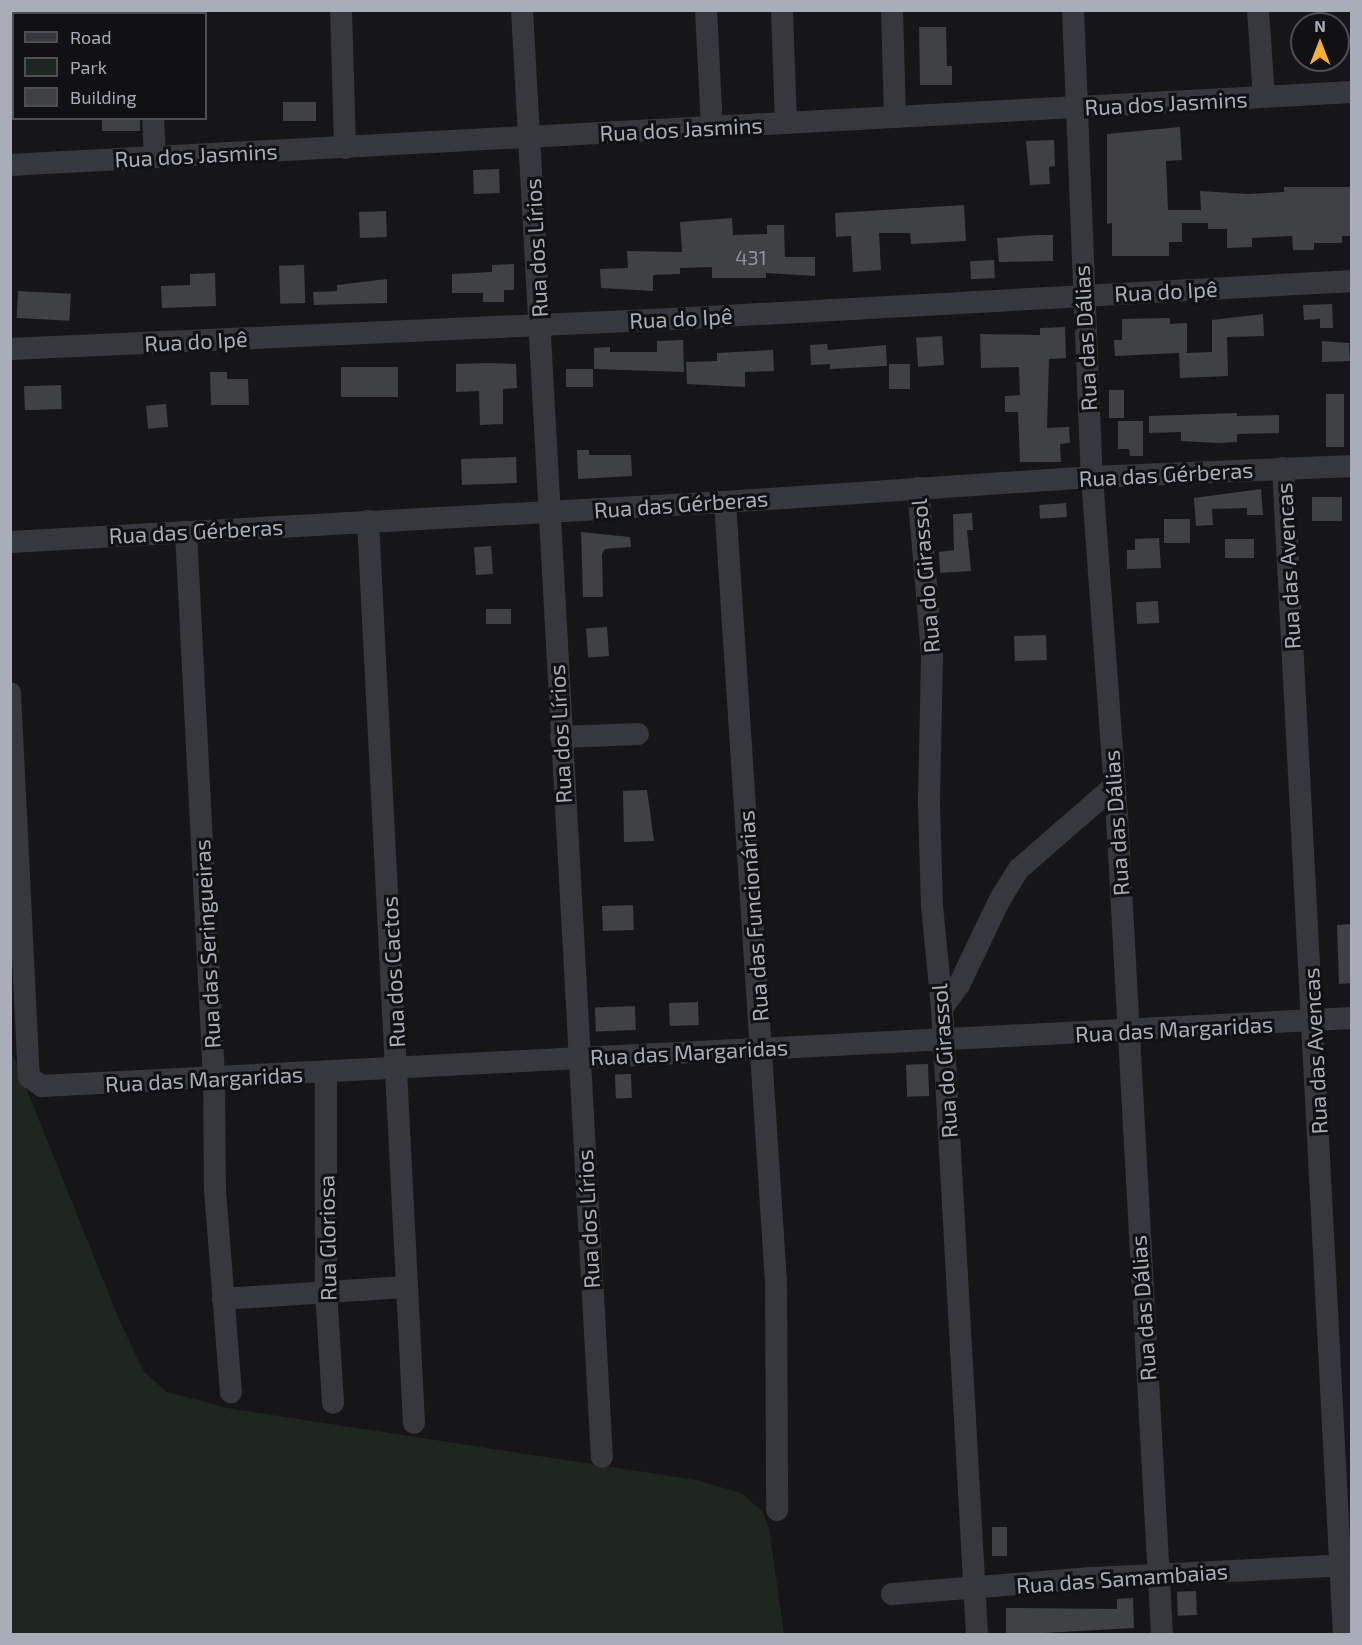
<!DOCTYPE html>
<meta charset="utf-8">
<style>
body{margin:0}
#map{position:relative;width:1362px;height:1645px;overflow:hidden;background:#161618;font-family:"Exo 2",sans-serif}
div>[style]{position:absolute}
.green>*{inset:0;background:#1e261f}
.building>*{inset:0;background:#404145;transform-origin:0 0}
.minor>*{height:22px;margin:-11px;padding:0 11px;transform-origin:11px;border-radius:11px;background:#37383d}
span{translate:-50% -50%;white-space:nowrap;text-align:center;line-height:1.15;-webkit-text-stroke:6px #111113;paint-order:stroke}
.number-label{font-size:20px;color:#8e929b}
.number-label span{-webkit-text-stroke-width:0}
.street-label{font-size:22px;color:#a8adb8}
.frame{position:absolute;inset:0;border:12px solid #a8adb8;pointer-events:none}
.legend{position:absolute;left:12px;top:12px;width:195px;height:108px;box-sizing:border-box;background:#111113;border:2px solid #4d4f55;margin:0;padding:8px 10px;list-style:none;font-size:18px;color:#a8adb8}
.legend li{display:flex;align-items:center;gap:12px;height:30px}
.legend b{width:30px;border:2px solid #4d4f55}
.north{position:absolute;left:1290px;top:12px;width:60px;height:60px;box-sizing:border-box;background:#111113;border:2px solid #4d4f55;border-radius:50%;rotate:0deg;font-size:16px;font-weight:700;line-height:24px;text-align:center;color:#a8adb8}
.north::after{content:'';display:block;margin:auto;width:21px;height:27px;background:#f2b134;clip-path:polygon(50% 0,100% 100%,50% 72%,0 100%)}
</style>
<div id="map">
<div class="green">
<i style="clip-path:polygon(10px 1048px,120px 1322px,144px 1372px,167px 1392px,227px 1408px,696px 1480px,741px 1493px,762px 1511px,769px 1528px,784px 1634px,11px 1634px)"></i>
</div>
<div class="building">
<i style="clip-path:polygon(919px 27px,946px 27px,947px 66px,952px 66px,952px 85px,920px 85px)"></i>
<i style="left:316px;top:102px;width:19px;height:33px;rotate:90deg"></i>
<i style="left:102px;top:118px;width:38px;height:13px"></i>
<i style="clip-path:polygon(1180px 127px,1182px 160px,1166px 161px,1168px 210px,1201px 210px,1200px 191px,1248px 194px,1284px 192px,1284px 187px,1352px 187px,1352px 236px,1342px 236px,1342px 243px,1314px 243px,1314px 250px,1293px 250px,1292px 236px,1252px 238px,1252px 247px,1227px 248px,1227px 229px,1208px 229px,1208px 223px,1182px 223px,1182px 242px,1169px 242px,1169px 256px,1112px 256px,1112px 223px,1107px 224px,1107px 134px)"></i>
<i style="clip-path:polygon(1054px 140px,1055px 166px,1049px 167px,1050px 184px,1030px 185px,1026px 141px)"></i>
<i style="left:499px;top:169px;width:24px;height:26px;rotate:88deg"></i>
<i style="clip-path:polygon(964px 205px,966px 241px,911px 244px,910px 233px,879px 233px,881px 270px,853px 272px,851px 236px,836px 237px,835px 213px)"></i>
<i style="left:386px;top:211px;width:26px;height:27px;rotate:88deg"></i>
<i style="clip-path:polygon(732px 218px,733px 235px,767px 234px,767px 225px,784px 225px,785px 257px,815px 257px,815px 276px,766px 273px,766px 278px,712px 278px,712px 267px,680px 268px,680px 274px,653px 275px,653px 291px,601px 288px,600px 269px,628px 268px,627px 251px,682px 252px,680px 222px)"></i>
<i style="clip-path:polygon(1038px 235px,1053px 235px,1053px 261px,999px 262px,997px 238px)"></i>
<i style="left:994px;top:260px;width:18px;height:24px;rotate:87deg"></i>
<i style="clip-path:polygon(514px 264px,514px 290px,504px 290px,504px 302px,483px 302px,483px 293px,452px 293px,452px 274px,492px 272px,492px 265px)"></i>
<i style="left:304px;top:265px;width:38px;height:25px;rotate:88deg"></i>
<i style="clip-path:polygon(215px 273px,216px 306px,162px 308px,161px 286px,190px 285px,190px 274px)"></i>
<i style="clip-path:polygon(387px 279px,387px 303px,314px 305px,313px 292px,337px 291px,337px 285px)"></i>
<i style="left:18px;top:291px;width:53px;height:27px;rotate:3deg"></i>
<i style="clip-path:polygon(1332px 304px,1333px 328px,1320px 328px,1320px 319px,1304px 320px,1303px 305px)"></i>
<i style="clip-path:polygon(1263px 314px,1264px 336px,1227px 337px,1228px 376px,1180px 378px,1179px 353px,1115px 356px,1114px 340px,1122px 340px,1122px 319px,1170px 318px,1170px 324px,1187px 323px,1187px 353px,1212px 352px,1212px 320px)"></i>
<i style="clip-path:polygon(1065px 327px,1066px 358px,1049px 359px,1047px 428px,1069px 427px,1070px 443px,1060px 444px,1061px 462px,1020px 462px,1018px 412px,1005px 412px,1005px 396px,1020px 395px,1019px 367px,981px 368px,980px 334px,1040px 335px,1040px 328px)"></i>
<i style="left:942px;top:336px;width:29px;height:26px;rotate:86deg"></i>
<i style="clip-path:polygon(683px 340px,684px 372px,594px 369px,594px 348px,610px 347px,610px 352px,657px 352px,657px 341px)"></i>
<i style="clip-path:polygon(1322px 341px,1349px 343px,1350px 361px,1322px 362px)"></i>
<i style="clip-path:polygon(827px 344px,828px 350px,886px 345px,887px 366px,830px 369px,830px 364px,811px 365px,810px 345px)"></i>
<i style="clip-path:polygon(773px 350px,774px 371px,745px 372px,745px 387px,687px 384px,686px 362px,717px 361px,717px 353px)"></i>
<i style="clip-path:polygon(488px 363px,516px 364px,517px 388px,503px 389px,503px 424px,480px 425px,479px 391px,456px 392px,456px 364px)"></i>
<i style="left:910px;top:364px;width:25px;height:21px;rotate:90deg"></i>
<i style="left:398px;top:367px;width:30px;height:57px;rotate:90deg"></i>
<i style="left:566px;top:369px;width:27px;height:18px"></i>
<i style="clip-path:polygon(210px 372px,227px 372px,227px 379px,248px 379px,249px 405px,211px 405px)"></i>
<i style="left:61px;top:385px;width:24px;height:37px;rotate:88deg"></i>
<i style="left:1109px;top:390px;width:15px;height:28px"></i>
<i style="left:1326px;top:394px;width:18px;height:53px"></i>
<i style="left:166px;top:404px;width:23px;height:20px;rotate:85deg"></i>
<i style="clip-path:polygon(1237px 413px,1237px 416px,1279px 415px,1279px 433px,1237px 434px,1237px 442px,1218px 443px,1181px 441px,1181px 432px,1149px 433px,1149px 416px)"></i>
<i style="clip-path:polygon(1118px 421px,1143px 421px,1143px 456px,1130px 456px,1129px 449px,1118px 449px)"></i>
<i style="clip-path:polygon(577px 450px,589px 450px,589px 455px,631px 455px,632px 476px,578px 479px)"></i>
<i style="left:516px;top:457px;width:26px;height:55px;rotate:88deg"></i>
<i style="clip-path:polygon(1261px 489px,1263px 515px,1247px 515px,1247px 508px,1212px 509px,1213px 525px,1196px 526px,1194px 498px)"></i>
<i style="left:1342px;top:497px;width:24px;height:30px;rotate:90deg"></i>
<i style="left:1066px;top:503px;width:14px;height:27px;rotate:86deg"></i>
<i style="clip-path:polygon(972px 513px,973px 530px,967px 530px,971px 571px,940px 573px,939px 552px,954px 550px,953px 514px)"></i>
<i style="left:1190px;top:519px;width:24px;height:26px;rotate:90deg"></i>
<i style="clip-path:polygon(581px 532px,630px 537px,631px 547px,605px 549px,602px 554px,603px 597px,583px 597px)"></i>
<i style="clip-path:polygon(1159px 538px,1161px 568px,1127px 569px,1127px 550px,1135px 550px,1135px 539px)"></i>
<i style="left:1225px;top:539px;width:29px;height:19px"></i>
<i style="left:491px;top:546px;width:28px;height:17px;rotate:86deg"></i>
<i style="left:1158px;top:601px;width:22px;height:22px;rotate:87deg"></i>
<i style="left:486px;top:609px;width:25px;height:15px"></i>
<i style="left:607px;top:627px;width:29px;height:21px;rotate:86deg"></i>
<i style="left:1046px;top:635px;width:25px;height:32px;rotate:88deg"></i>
<i style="clip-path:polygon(647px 790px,654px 841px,624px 842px,623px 791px)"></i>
<i style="left:633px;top:905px;width:25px;height:31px;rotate:88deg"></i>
<i style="clip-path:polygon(1352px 924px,1352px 983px,1339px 984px,1337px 925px)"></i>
<i style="left:698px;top:1002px;width:23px;height:29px;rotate:88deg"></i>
<i style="left:635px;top:1006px;width:24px;height:40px;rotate:88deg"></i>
<i style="left:928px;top:1064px;width:32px;height:22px;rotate:88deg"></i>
<i style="left:631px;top:1074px;width:24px;height:16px;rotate:88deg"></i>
<i style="left:992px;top:1527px;width:15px;height:29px"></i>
<i style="left:1196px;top:1591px;width:24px;height:19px;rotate:88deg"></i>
<i style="clip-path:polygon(1133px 1598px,1134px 1628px,1006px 1635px,1006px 1608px,1117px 1609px,1117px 1599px)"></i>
</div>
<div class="minor">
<i style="left:148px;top:10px;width:4px;rotate:90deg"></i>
<i style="left:341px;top:10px;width:138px;rotate:88.3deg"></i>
<i style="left:522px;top:10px;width:1449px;rotate:86.84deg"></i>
<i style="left:706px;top:10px;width:117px;rotate:87.1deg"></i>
<i style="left:782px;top:10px;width:113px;rotate:88deg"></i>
<i style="left:892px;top:10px;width:107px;rotate:88.4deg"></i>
<i style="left:1073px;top:10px;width:467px;rotate:87.7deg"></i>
<i style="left:1092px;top:477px;width:341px;rotate:85.8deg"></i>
<i style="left:1117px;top:817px;width:818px;rotate:86.85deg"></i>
<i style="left:1258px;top:10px;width:87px;rotate:86.1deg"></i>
<i style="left:153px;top:118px;width:38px;rotate:87deg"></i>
<i style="left:10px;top:165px;width:1344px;rotate:-3.11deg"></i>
<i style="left:10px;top:349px;width:663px;rotate:-2.59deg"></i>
<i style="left:672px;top:319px;width:681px;rotate:-3.2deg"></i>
<i style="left:1283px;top:468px;width:1168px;rotate:87.01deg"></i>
<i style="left:918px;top:488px;width:169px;rotate:85.2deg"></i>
<i style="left:932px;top:656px;width:149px;rotate:91.2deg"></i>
<i style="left:929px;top:805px;width:101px;rotate:88.3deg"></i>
<i style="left:932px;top:906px;width:102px;rotate:84.4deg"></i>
<i style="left:942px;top:1008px;width:627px;rotate:86.8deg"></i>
<i style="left:725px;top:502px;width:782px;rotate:86.26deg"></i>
<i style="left:776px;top:1282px;width:228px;rotate:89.7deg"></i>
<i style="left:368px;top:521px;width:903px;rotate:87.08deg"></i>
<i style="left:186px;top:532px;width:547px;rotate:87.06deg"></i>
<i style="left:214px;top:1078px;width:112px;rotate:89.5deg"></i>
<i style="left:215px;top:1190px;width:203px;rotate:85.5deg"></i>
<i style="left:10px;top:542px;width:716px;rotate:-3.2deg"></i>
<i style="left:725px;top:502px;width:368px;rotate:-3.9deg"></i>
<i style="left:1092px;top:477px;width:260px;rotate:-2.4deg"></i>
<i style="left:10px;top:693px;width:384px;rotate:87.2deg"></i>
<i style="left:29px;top:1077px;width:16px;rotate:35deg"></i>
<i style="left:42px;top:1086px;width:1312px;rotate:-2.97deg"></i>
<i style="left:561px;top:737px;width:77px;rotate:-2.2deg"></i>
<i style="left:942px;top:1008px;width:29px;rotate:-54deg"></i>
<i style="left:959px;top:985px;width:95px;rotate:-64.5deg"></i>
<i style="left:1000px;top:899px;width:36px;rotate:-58deg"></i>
<i style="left:1019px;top:869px;width:126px;rotate:-41.1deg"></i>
<i style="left:326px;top:1074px;width:217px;rotate:90deg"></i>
<i style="left:326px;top:1291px;width:112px;rotate:86.4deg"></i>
<i style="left:223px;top:1299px;width:181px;rotate:-3.8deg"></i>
<i style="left:892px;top:1594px;width:202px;rotate:-4.6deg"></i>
<i style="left:1093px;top:1578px;width:259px;rotate:-2.9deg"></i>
</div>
<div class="number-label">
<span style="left:751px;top:257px">431</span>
</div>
<div class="street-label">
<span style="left:1166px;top:103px;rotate:-3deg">Rua dos Jasmins</span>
<span style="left:681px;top:129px;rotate:-3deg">Rua dos Jasmins</span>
<span style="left:196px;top:155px;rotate:-3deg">Rua dos Jasmins</span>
<span style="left:536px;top:248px;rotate:-93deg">Rua dos Lírios</span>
<span style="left:1166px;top:291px;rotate:-3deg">Rua do Ipê</span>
<span style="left:681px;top:318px;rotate:-3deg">Rua do Ipê</span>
<span style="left:1085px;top:338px;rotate:-93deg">Rua das Dálias</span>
<span style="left:196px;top:341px;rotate:-3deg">Rua do Ipê</span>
<span style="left:1166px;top:474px;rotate:-3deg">Rua das Gérberas</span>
<span style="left:681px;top:504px;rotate:-4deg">Rua das Gérberas</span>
<span style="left:196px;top:531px;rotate:-3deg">Rua das Gérberas</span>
<span style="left:1288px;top:566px;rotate:-93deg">Rua das Avencas</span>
<span style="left:925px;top:576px;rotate:-95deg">Rua do Girassol</span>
<span style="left:560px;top:734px;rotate:-93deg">Rua dos Lírios</span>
<span style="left:1116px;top:823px;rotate:-94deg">Rua das Dálias</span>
<span style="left:753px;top:916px;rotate:-94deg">Rua das Funcionárias</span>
<span style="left:207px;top:944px;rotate:-93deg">Rua das Seringueiras</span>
<span style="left:393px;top:972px;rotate:-93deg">Rua dos Cactos</span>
<span style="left:1174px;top:1029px;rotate:-3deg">Rua das Margaridas</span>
<span style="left:1315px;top:1051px;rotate:-93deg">Rua das Avencas</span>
<span style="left:689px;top:1052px;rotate:-3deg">Rua das Margaridas</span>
<span style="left:944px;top:1061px;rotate:-94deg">Rua do Girassol</span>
<span style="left:204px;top:1079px;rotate:-3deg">Rua das Margaridas</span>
<span style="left:588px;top:1219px;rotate:-93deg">Rua dos Lírios</span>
<span style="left:327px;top:1238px;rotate:-91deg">Rua Gloriosa</span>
<span style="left:1143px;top:1308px;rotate:-94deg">Rua das Dálias</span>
<span style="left:1122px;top:1578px;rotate:-4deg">Rua das Samambaias</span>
</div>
<div class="frame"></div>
<ul class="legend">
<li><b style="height:8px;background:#37383d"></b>Road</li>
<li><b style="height:16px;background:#1e261f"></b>Park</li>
<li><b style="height:16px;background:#404145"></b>Building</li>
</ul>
<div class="north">N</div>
</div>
